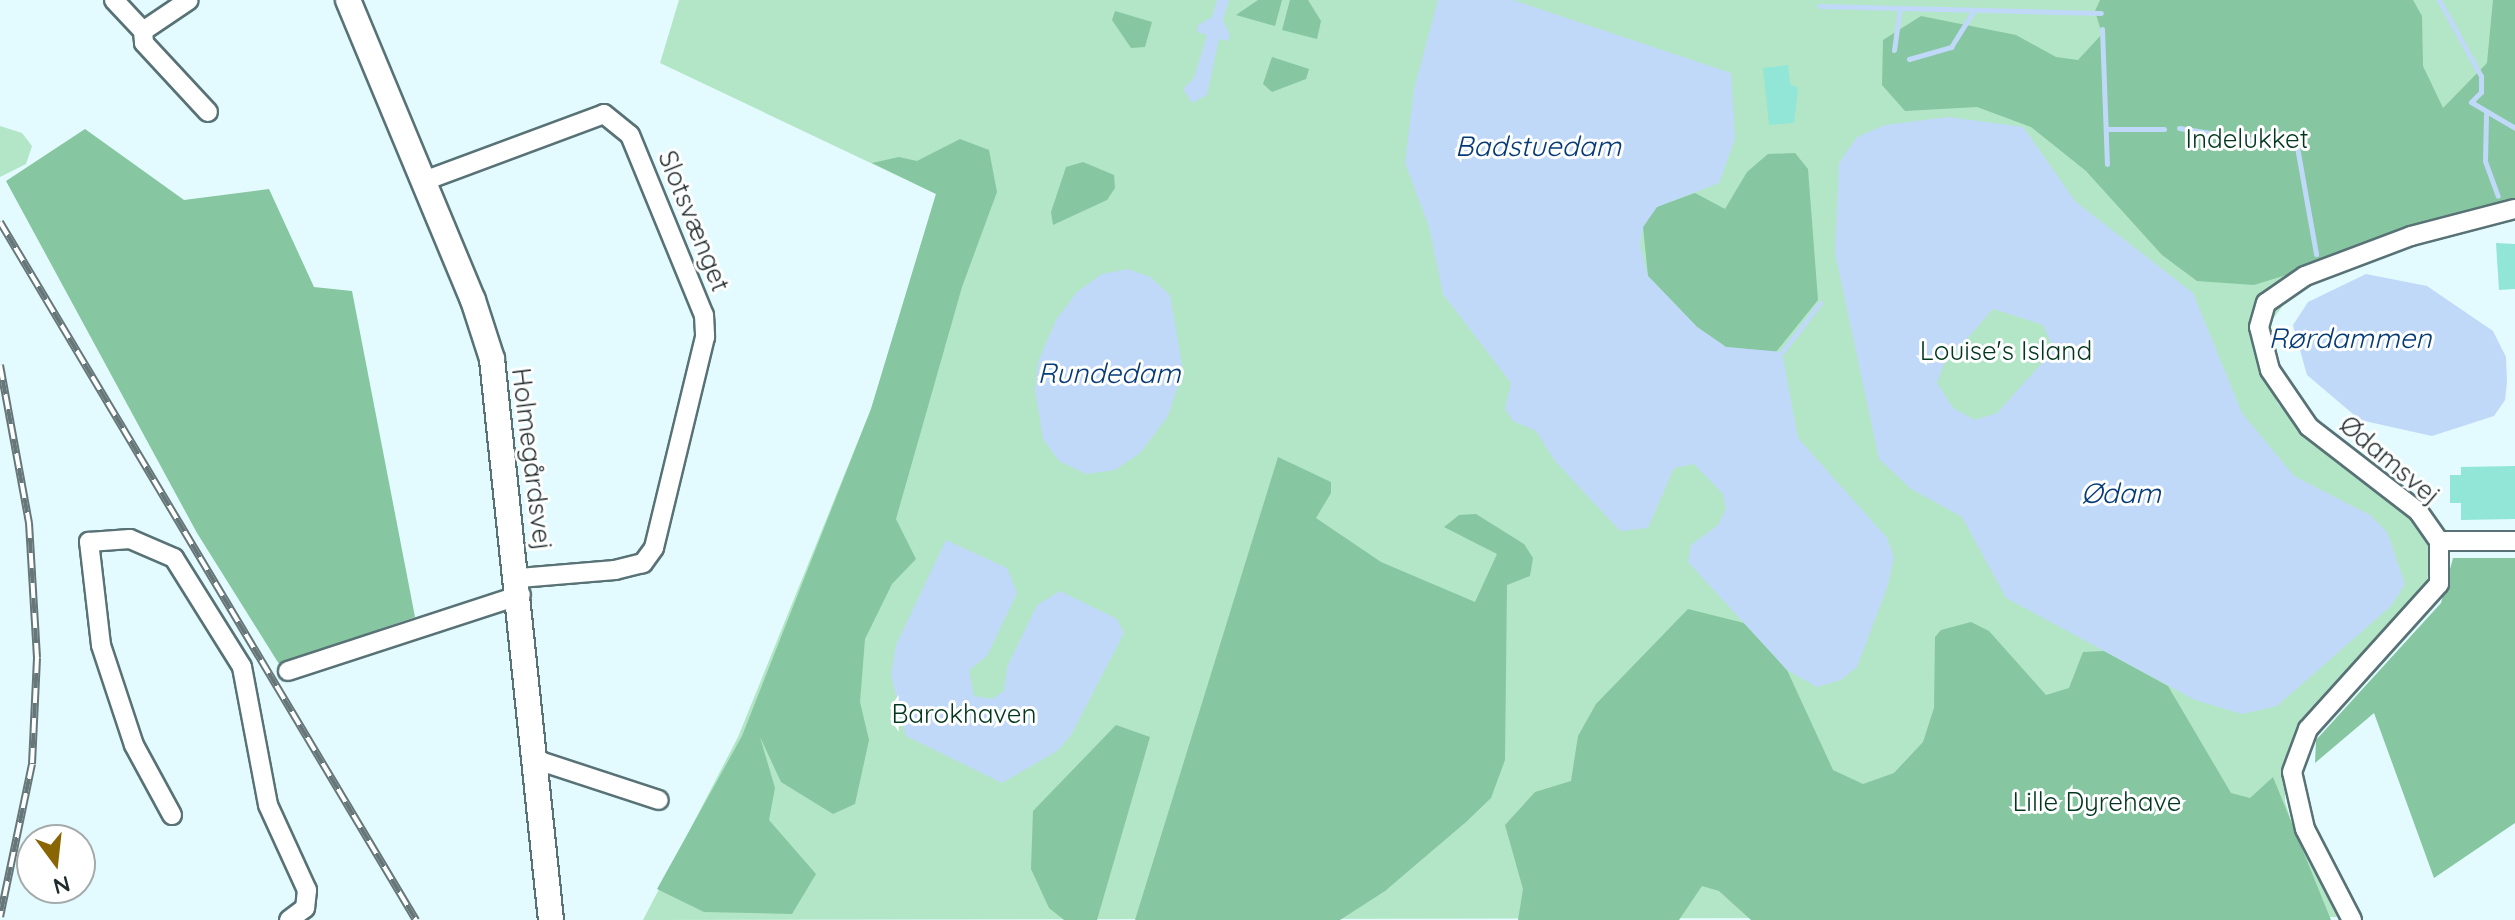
<!DOCTYPE html>
<meta charset="utf-8">
<style>
body{margin:0}
#map{position:relative;width:2515px;height:920px;overflow:hidden;background:#e3fbfe;font-family:Quicksand,sans-serif}
div>[style]{position:absolute}
.green>*{inset:0;background:#b2e6c6}
.forest>*{inset:0;background:#86c6a0}
.water>*{inset:0;background:#c1d9f9}
.stream>*{height:5px;margin:-2.5px;padding:0 2.5px;transform-origin:2.5px;border-radius:2.5px;background:#c1d9f9}
.building>*{inset:0;background:#91e6d7}
.roads{filter:drop-shadow(2px 0 #587276) drop-shadow(-2px 0 #587276) drop-shadow(0 2px #587276) drop-shadow(0 -2px #587276)}
.street>*{height:18px;margin:-9px;padding:0 9px;transform-origin:9px;border-radius:9px;background:#fff}
.secondary>*{height:24px;margin:-12px;padding:0 12px;transform-origin:12px;border-radius:12px;background:#fff}
.rail>*{height:8px;margin-top:-4px;transform-origin:0;background:repeating-linear-gradient(90deg,#fff 0 15px,#677779 0 30px);box-sizing:border-box;border-block:2px solid #677779}
span{translate:-50% -50%;white-space:nowrap;text-align:center;line-height:1.15;-webkit-text-stroke:6px #fff;paint-order:stroke}
.park-label{font-size:26px;color:#01371f}
.street-label{font-size:26px;color:#1f2a2c}
.water-label{font-size:28px;color:#053b77;font-style:italic}
.north{position:absolute;left:16px;top:824px;width:80px;height:80px;box-sizing:border-box;background:#fff;border:2px solid #a5aaab;border-radius:50%;rotate:165deg;font-size:22px;font-weight:700;line-height:32px;text-align:center;color:#1f2a2c}
.north::after{content:'';display:block;margin:auto;width:28px;height:36px;background:#8a6503;clip-path:polygon(50% 0,100% 100%,50% 72%,0 100%)}
</style>
<div id="map">
<div class="green">
<i style="clip-path:polygon(679px 0,2515px 0,2515px 209px,2396px 240px,2292px 293px,2270px 323px,2267px 377px,2278px 404px,2415px 523px,2430px 544px,2427px 587px,2286px 764px,2285px 801px,2297px 840px,2342px 917px,643px 920px,738px 737px,871px 409px,936px 194px,660px 63px)"></i>
<i style="clip-path:polygon(0 126px,22px 133px,32px 146px,26px 164px,0 177px)"></i>
</div>
<div class="forest">
<i style="clip-path:polygon(1258px 0,1282px 0,1275px 26px,1236px 15px)"></i>
<i style="clip-path:polygon(1290px 0,1308px 0,1321px 21px,1317px 39px,1282px 30px)"></i>
<i style="clip-path:polygon(2100px 0,2413px 0,2422px 16px,2423px 66px,2443px 108px,2487px 63px,2493px 0,2515px 0,2515px 204px,2254px 285px,2197px 281px,2162px 255px,2086px 171px,2031px 127px,1977px 107px,1905px 111px,1882px 85px,1883px 40px,1921px 16px,2016px 35px,2056px 57px,2078px 60px,2102px 34px,2095px 11px)"></i>
<i style="clip-path:polygon(1115px 11px,1152px 22px,1145px 47px,1131px 48px,1112px 20px)"></i>
<i style="clip-path:polygon(1272px 57px,1309px 69px,1306px 79px,1272px 92px,1263px 84px)"></i>
<i style="clip-path:polygon(85px 129px,184px 200px,269px 189px,314px 287px,352px 291px,415px 617px,279px 664px,197px 533px,6px 181px)"></i>
<i style="clip-path:polygon(960px 139px,989px 150px,997px 192px,962px 287px,896px 519px,916px 559px,892px 584px,865px 639px,860px 702px,869px 740px,855px 804px,833px 814px,781px 782px,760px 737px,775px 788px,769px 820px,816px 874px,792px 914px,704px 912px,657px 889px,742px 736px,871px 409px,936px 194px,872px 163px,899px 157px,917px 161px)"></i>
<i style="clip-path:polygon(1795px 153px,1808px 169px,1818px 300px,1776px 352px,1726px 347px,1697px 327px,1648px 276px,1643px 227px,1656px 207px,1695px 193px,1725px 209px,1747px 172px,1768px 154px)"></i>
<i style="clip-path:polygon(1083px 162px,1114px 175px,1115px 188px,1107px 200px,1053px 225px,1051px 212px,1066px 167px)"></i>
<i style="clip-path:polygon(1278px 457px,1331px 482px,1331px 493px,1316px 518px,1381px 562px,1475px 602px,1497px 554px,1444px 527px,1459px 515px,1476px 514px,1524px 544px,1533px 558px,1530px 576px,1507px 585px,1505px 760px,1491px 798px,1466px 822px,1385px 891px,1340px 920px,1135px 920px)"></i>
<i style="clip-path:polygon(2453px 558px,2515px 558px,2515px 823px,2434px 878px,2374px 713px,2315px 763px,2316px 740px,2441px 603px)"></i>
<i style="clip-path:polygon(1688px 609px,1744px 623px,1787px 670px,1833px 770px,1863px 784px,1894px 773px,1923px 742px,1934px 708px,1935px 637px,1941px 630px,1971px 622px,1989px 631px,2046px 695px,2069px 688px,2083px 652px,2104px 651px,2168px 686px,2231px 793px,2250px 798px,2273px 777px,2331px 920px,1751px 920px,1719px 891px,1702px 886px,1679px 920px,1518px 920px,1523px 889px,1505px 825px,1535px 792px,1571px 781px,1578px 736px,1596px 704px)"></i>
<i style="clip-path:polygon(1116px 725px,1150px 737px,1097px 920px,1064px 920px,1049px 908px,1031px 869px,1033px 811px)"></i>
</div>
<div class="water">
<i style="clip-path:polygon(1217px 0,1229px 0,1223px 20px,1230px 35px,1228px 41px,1219px 39px,1207px 95px,1192px 103px,1183px 89px,1194px 78px,1207px 35px,1197px 32px,1198px 25px,1212px 17px)"></i>
<i style="clip-path:polygon(1438px 0,1513px 0,1731px 73px,1735px 139px,1719px 183px,1657px 207px,1643px 227px,1640px 245px,1648px 276px,1697px 327px,1726px 347px,1782px 352px,1798px 438px,1887px 538px,1894px 557px,1888px 585px,1857px 667px,1841px 680px,1817px 687px,1787px 670px,1688px 562px,1691px 545px,1718px 525px,1726px 509px,1723px 494px,1694px 464px,1674px 468px,1648px 528px,1620px 531px,1555px 461px,1536px 431px,1513px 421px,1505px 409px,1511px 383px,1443px 294px,1429px 227px,1405px 163px,1414px 89px)"></i>
<i style="clip-path:polygon(evenodd,1948px 117px,2023px 127px,2076px 202px,2193px 293px,2242px 413px,2294px 476px,2370px 515px,2387px 532px,2405px 584px,2391px 606px,2277px 706px,2242px 714px,2195px 700px,2006px 598px,1962px 517px,1911px 489px,1879px 459px,1835px 253px,1839px 163px,1857px 137px,1885px 125px,1948px 117px,1993px 309px,2043px 325px,2054px 350px,1997px 413px,1975px 420px,1953px 408px,1937px 383px,1943px 366px,1993px 309px)"></i>
<i style="clip-path:polygon(1128px 269px,1150px 277px,1170px 295px,1183px 371px,1168px 416px,1140px 453px,1115px 470px,1086px 474px,1059px 461px,1043px 439px,1035px 390px,1038px 362px,1056px 320px,1077px 292px,1102px 274px)"></i>
<i style="clip-path:polygon(2366px 274px,2427px 286px,2493px 331px,2506px 357px,2507px 382px,2505px 400px,2494px 416px,2432px 436px,2360px 420px,2307px 375px,2293px 325px,2308px 302px)"></i>
<i style="clip-path:polygon(946px 540px,1007px 568px,1017px 593px,987px 656px,969px 670px,974px 696px,992px 699px,1004px 691px,1007px 667px,1037px 605px,1060px 591px,1117px 619px,1124px 633px,1071px 735px,1057px 751px,1002px 783px,906px 736px,891px 675px,896px 645px)"></i>
</div>
<div class="stream">
<i style="left:2439px;top:0;width:87px;rotate:61.1deg"></i>
<i style="left:2481px;top:76px;width:16px;rotate:90deg"></i>
<i style="left:2481px;top:92px;width:14px;rotate:135deg"></i>
<i style="left:2471px;top:102px;width:51px;rotate:30.6deg"></i>
<i style="left:1819px;top:6px;width:282px;rotate:1.4deg"></i>
<i style="left:2102px;top:29px;width:135px;rotate:87.9deg"></i>
<i style="left:1894px;top:50px;width:42px;rotate:-81.9deg"></i>
<i style="left:1909px;top:59px;width:44px;rotate:-15.9deg"></i>
<i style="left:1951px;top:47px;width:44px;rotate:-58.1deg"></i>
<i style="left:2486px;top:114px;width:47px;rotate:91.2deg"></i>
<i style="left:2485px;top:161px;width:37px;rotate:70deg"></i>
<i style="left:2179px;top:128px;width:120px;rotate:9.1deg"></i>
<i style="left:2297px;top:147px;width:109px;rotate:79.9deg"></i>
<i style="left:2107px;top:129px;width:57px"></i>
<i style="left:1782px;top:352px;width:62px;rotate:-52.2deg"></i>
</div>
<div class="building">
<i style="clip-path:polygon(1788px 65px,1790px 84px,1798px 88px,1794px 123px,1769px 125px,1763px 68px)"></i>
<i style="clip-path:polygon(2496px 243px,2515px 244px,2515px 289px,2499px 290px)"></i>
<i style="clip-path:polygon(2515px 466px,2515px 519px,2461px 520px,2461px 503px,2450px 503px,2450px 475px,2461px 475px,2461px 467px)"></i>
</div>
<div class="roads">
<div class="street">
<i style="left:114px;top:0;width:42px;rotate:46.9deg"></i>
<i style="left:143px;top:31px;width:55px;rotate:-34deg"></i>
<i style="left:143px;top:31px;width:12px;rotate:85deg"></i>
<i style="left:144px;top:43px;width:94px;rotate:47.2deg"></i>
<i style="left:424px;top:181px;width:192px;rotate:-20.4deg"></i>
<i style="left:604px;top:114px;width:33px;rotate:39deg"></i>
<i style="left:630px;top:135px;width:195px;rotate:67.7deg"></i>
<i style="left:704px;top:315px;width:22px;rotate:87deg"></i>
<i style="left:705px;top:337px;width:217px;rotate:103.6deg"></i>
<i style="left:654px;top:548px;width:19px;rotate:126deg"></i>
<i style="left:643px;top:563px;width:29px;rotate:166deg"></i>
<i style="left:615px;top:570px;width:96px;rotate:175.2deg"></i>
<i style="left:2439px;top:541px;width:76px"></i>
<i style="left:288px;top:671px;width:245px;rotate:-18.1deg"></i>
<i style="left:537px;top:760px;width:128px;rotate:18.2deg"></i>
<i style="left:172px;top:815px;width:80px;rotate:-118.5deg"></i>
<i style="left:134px;top:745px;width:105px;rotate:-108.3deg"></i>
<i style="left:101px;top:645px;width:104px;rotate:-96.6deg"></i>
<i style="left:89px;top:542px;width:41px;rotate:-4.2deg"></i>
<i style="left:130px;top:539px;width:48px;rotate:23.4deg"></i>
<i style="left:174px;top:558px;width:128px;rotate:58deg"></i>
<i style="left:242px;top:667px;width:140px;rotate:79.3deg"></i>
<i style="left:268px;top:805px;width:94px;rotate:65.4deg"></i>
<i style="left:307px;top:890px;width:18px;rotate:96deg"></i>
<i style="left:305px;top:908px;width:20px;rotate:143deg"></i>
<i style="left:2352px;top:920px;width:102px;rotate:-117.3deg"></i>
<i style="left:2305px;top:829px;width:58px;rotate:-102.8deg"></i>
<i style="left:2292px;top:772px;width:46px;rotate:-69.6deg"></i>
<i style="left:2308px;top:729px;width:195px;rotate:-47.9deg"></i>
<i style="left:2439px;top:584px;width:43px;rotate:-90deg"></i>
<i style="left:2439px;top:541px;width:35px;rotate:-125deg"></i>
<i style="left:2419px;top:512px;width:139px;rotate:-142.3deg"></i>
<i style="left:2309px;top:427px;width:69px;rotate:-124.4deg"></i>
<i style="left:2270px;top:370px;width:44px;rotate:-104.3deg"></i>
<i style="left:2259px;top:327px;width:25px;rotate:-74deg"></i>
<i style="left:2266px;top:303px;width:47px;rotate:-34.7deg"></i>
<i style="left:2305px;top:276px;width:113px;rotate:-20.7deg"></i>
<i style="left:2411px;top:236px;width:107px;rotate:-14.6deg"></i>
</div>
<div class="secondary">
<i style="left:348px;top:0;width:325px;rotate:67.4deg"></i>
<i style="left:473px;top:300px;width:62px;rotate:72.1deg"></i>
<i style="left:492px;top:359px;width:564px;rotate:84deg"></i>
</div>
</div>
<div class="rail">
<i style="left:0;top:222px;width:813px;rotate:59.21deg"></i>
<i style="left:0;top:365px;width:161px;rotate:79.6deg"></i>
<i style="left:29px;top:523px;width:135px;rotate:86.6deg"></i>
<i style="left:37px;top:658px;width:106px;rotate:92.7deg"></i>
<i style="left:32px;top:764px;width:156px;rotate:101.8deg"></i>
</div>
<div class="park-label">
<span style="left:2247px;top:139px">Indelukket</span>
<span style="left:2006px;top:351px">Louise's Island</span>
<span style="left:964px;top:714px">Barokhaven</span>
<span style="left:2097px;top:802px">Lille Dyrehave</span>
</div>
<div class="street-label">
<span style="left:694px;top:221px;rotate:68deg">Slotsvænget</span>
<span style="left:532px;top:459px;rotate:83deg">Holmegårdsvej</span>
<span style="left:2390px;top:460px;rotate:40deg">Ødamsvej</span>
</div>
<div class="water-label">
<span style="left:1538px;top:146px">Badstuedam</span>
<span style="left:2350px;top:338px">Rørdammen</span>
<span style="left:1109px;top:373px">Rundedam</span>
<span style="left:2121px;top:493px">Ødam</span>
</div>
<div class="north">N</div>
</div>
